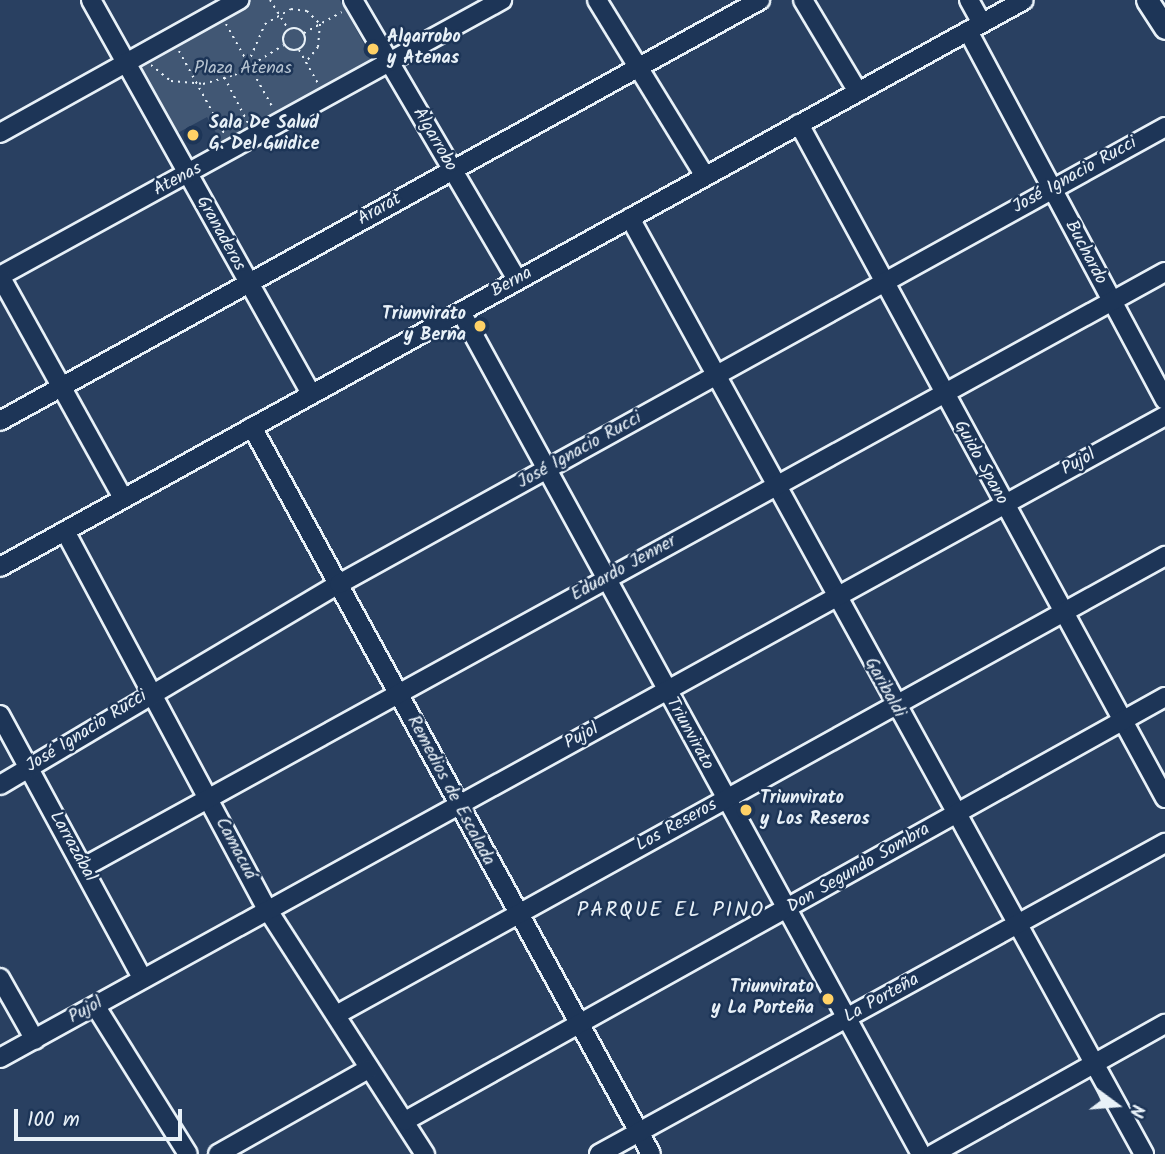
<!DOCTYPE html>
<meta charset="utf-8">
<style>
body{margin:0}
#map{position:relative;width:1165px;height:1154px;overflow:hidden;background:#294061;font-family:Kalam,sans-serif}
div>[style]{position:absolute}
.green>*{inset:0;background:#415774}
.path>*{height:2px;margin-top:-1px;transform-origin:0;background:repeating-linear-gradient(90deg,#e8f1f8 0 2px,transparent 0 7px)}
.path>.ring{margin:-1px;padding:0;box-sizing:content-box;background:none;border:2px solid #e8f1f8;border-radius:50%}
.roads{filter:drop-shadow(2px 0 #e8f1f8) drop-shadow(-2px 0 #e8f1f8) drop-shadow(0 2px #e8f1f8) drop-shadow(0 -2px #e8f1f8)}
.minor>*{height:18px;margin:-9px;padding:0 9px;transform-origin:9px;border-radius:9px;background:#1d3557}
.major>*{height:21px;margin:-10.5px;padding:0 10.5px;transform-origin:10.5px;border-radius:10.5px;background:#1d3557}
.dots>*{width:19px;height:19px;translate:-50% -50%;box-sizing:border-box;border:4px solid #1d3557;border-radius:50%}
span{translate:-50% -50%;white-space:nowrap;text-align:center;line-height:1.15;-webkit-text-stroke:5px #1d3557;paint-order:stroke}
.poi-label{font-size:18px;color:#e8f1f8;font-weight:700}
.left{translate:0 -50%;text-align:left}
.right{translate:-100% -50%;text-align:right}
.park-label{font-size:18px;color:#b6c3d0}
.street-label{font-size:18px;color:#e8f1f8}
.quarter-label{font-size:21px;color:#e8f1f8;letter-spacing:2px}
.north{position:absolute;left:1081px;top:1070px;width:70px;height:70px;-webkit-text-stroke:5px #1d3557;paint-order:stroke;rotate:106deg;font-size:19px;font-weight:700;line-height:28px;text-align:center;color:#e8f1f8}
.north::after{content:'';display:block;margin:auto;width:24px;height:32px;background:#e8f1f8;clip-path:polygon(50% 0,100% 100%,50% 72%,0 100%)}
.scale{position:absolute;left:14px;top:1109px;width:168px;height:32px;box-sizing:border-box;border:4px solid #e8f1f8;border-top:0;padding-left:9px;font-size:21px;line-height:24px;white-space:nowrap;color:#e8f1f8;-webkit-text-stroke:5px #1d3557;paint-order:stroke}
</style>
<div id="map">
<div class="green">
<i style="clip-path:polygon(250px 0,340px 0,373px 60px,223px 145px,207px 117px,174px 135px,135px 65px)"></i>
</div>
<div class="path">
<i style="left:270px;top:0;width:34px;rotate:58deg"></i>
<i style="left:226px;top:24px;width:96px;rotate:60.8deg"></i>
<i class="ring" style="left:283px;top:28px;width:20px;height:20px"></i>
<i style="left:304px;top:33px;width:43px;rotate:-28.9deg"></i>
<i style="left:299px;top:50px;width:40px;rotate:60.3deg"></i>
<i style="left:179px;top:51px;width:96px;rotate:61.3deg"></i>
<i style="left:248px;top:63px;width:43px;rotate:-66.4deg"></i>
<i style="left:265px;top:24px;width:30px;rotate:-30deg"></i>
<i style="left:291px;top:9px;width:16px;rotate:7deg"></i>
<i style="left:307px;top:11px;width:18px;rotate:45deg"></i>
<i style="left:320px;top:24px;width:23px;rotate:95deg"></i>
<i style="left:318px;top:47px;width:19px;rotate:129deg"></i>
<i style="left:151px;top:65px;width:26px;rotate:39deg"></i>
<i style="left:171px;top:81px;width:32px;rotate:5deg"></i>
<i style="left:203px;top:84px;width:33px;rotate:-16deg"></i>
<i style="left:235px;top:75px;width:57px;rotate:-31.5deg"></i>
<i style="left:218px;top:65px;width:65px;rotate:62.7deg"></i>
</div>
<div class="roads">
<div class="minor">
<i style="left:91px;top:0;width:451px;rotate:60.8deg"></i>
<i style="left:353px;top:0;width:324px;rotate:59.6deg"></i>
<i style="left:597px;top:0;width:206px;rotate:58.5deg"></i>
<i style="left:803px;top:0;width:107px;rotate:59.1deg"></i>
<i style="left:969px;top:0;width:26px;rotate:61deg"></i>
<i style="left:968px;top:31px;width:418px;rotate:61.9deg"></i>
<i style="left:799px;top:124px;width:767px;rotate:61.5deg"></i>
<i style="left:0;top:133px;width:274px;rotate:-29.1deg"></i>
<i style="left:630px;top:218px;width:1068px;rotate:61.23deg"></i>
<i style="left:0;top:276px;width:573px;rotate:-28.8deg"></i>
<i style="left:0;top:276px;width:254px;rotate:61deg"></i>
<i style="left:461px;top:312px;width:959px;rotate:61.35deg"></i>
<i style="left:0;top:421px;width:869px;rotate:-28.98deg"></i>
<i style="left:252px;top:427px;width:829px;rotate:61.24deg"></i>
<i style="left:65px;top:531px;width:429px;rotate:61.9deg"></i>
<i style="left:267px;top:909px;width:292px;rotate:57.2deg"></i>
<i style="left:0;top:567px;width:1170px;rotate:-28.97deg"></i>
<i style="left:0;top:715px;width:300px;rotate:61.6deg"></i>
<i style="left:0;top:785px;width:394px;rotate:-30.7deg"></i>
<i style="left:339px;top:584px;width:944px;rotate:-28.95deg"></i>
<i style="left:84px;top:867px;width:1234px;rotate:-28.83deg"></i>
<i style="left:0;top:978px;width:71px;rotate:60.6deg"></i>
<i style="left:96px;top:1007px;width:173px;rotate:58deg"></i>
<i style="left:336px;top:1015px;width:948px;rotate:-28.97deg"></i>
<i style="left:0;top:1058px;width:1330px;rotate:-28.86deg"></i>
<i style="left:405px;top:1121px;width:870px;rotate:-29.16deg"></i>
<i style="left:218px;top:1154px;width:172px;rotate:-29.5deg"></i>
<i style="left:599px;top:1154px;width:646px;rotate:-28.79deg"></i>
<i style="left:933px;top:1154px;width:266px;rotate:-29.3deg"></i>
</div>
<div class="major">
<i style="left:1147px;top:0;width:33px;rotate:57deg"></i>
</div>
</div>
<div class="dots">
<i style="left:373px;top:49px;background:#ffd166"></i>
<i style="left:193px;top:135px;background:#ffd166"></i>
<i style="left:480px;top:326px;background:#ffd166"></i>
<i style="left:746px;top:810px;background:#ffd166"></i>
<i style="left:828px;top:999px;background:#ffd166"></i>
</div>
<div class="poi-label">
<span class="left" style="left:387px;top:49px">Algarrobo<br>y Atenas</span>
<span class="left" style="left:209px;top:135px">Sala De Salud<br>G. Del Guidice</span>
<span class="right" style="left:466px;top:326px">Triunvirato<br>y Berna</span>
<span class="left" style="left:760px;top:810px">Triunvirato<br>y Los Reseros</span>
<span class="right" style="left:814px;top:999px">Triunvirato<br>y La Porteña</span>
</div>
<div class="park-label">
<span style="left:243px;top:69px">Plaza Atenas</span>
</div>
<div class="street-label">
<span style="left:434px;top:140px;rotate:60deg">Algarrobo</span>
<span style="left:1075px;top:176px;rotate:-29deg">José Ignacio Rucci</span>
<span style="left:178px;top:180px;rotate:-28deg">Atenas</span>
<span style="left:380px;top:210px;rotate:-30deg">Ararat</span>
<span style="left:220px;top:234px;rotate:61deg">Granaderos</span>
<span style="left:1085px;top:253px;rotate:62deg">Buchardo</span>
<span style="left:512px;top:283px;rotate:-29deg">Berna</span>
<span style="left:580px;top:451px;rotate:-29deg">José Ignacio Rucci</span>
<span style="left:980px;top:463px;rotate:61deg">Guido Spano</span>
<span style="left:1079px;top:463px;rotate:-29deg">Pujol</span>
<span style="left:624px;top:569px;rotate:-29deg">Eduardo Jenner</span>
<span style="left:884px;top:688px;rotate:61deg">Garibaldi</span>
<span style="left:87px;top:732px;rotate:-32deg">José Ignacio Rucci</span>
<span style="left:689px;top:734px;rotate:61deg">Triunvirato</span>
<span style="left:582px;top:737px;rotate:-28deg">Pujol</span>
<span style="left:450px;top:791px;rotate:62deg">Remedios de Escalada</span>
<span style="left:677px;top:826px;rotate:-29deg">Los Reseros</span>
<span style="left:72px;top:847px;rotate:61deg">Larrazábal</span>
<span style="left:235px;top:849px;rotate:62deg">Camacuá</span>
<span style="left:859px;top:869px;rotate:-30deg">Don Segundo Sombra</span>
<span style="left:882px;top:999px;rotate:-29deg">La Porteña</span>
<span style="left:86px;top:1011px;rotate:-29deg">Pujol</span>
</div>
<div class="quarter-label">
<span style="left:671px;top:911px">PARQUE EL PINO</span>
</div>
<div class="north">N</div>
<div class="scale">100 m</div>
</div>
